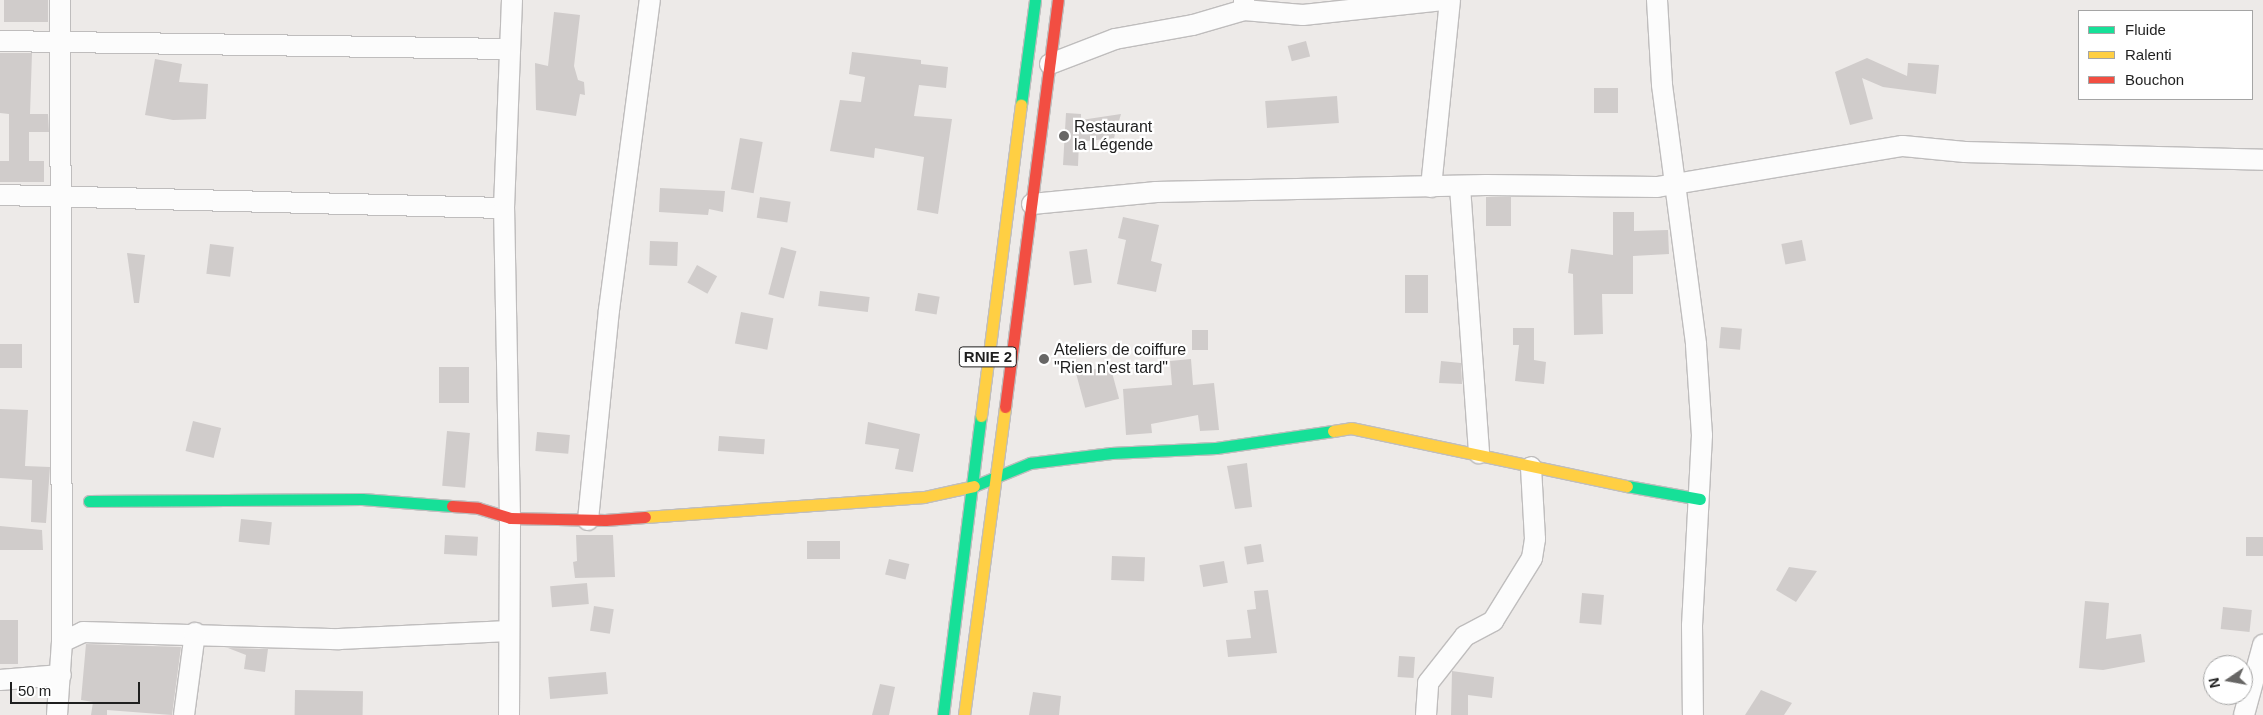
<!DOCTYPE html>
<meta charset="utf-8">
<style>
body{margin:0}
#map{position:relative;width:2263px;height:715px;overflow:hidden;background:#edeae8;font-family:Helvetica,sans-serif}
div>[style]{position:absolute}
.building>*{inset:0;background:#d0cccb;transform-origin:0 0}
.roads{filter:drop-shadow(1px 0 #bfbdbd) drop-shadow(-1px 0 #bfbdbd) drop-shadow(0 1px #bfbdbd) drop-shadow(0 -1px #bfbdbd)}
.street>*{height:20px;margin:-10px;padding:0 10px;transform-origin:10px;border-radius:10px;background:#fcfcfc}
.fast>*{height:11px;margin:-5.5px;padding:0 5.5px;transform-origin:5.5px;border-radius:5.5px;background:#16e098}
.slow>*{height:11px;margin:-5.5px;padding:0 5.5px;transform-origin:5.5px;border-radius:5.5px;background:#ffcf43}
.jam>*{height:11px;margin:-5.5px;padding:0 5.5px;transform-origin:5.5px;border-radius:5.5px;background:#f24e42}
.dots>*{width:14px;height:14px;translate:-50% -50%;box-sizing:border-box;border:2px solid #fff;border-radius:50%}
span{translate:-50% -50%;white-space:nowrap;text-align:center;line-height:1.15;-webkit-text-stroke:4.5px #fff;paint-order:stroke}
.shield-label span{padding:1px 4px;background:#fff;border:1px solid;border-radius:4px;-webkit-text-stroke-width:0}
.shield-label{font-size:15px;color:#1f1f1f;font-weight:700}
.poi-label{font-size:16px;color:#1f1f1f}
.left{translate:0 -50%;text-align:left}
.legend{position:absolute;left:2078px;top:10px;width:175px;height:90px;box-sizing:border-box;background:#fff;border:1px solid #a5a5a5;margin:0;padding:6px 9px;list-style:none;font-size:15px;color:#1f1f1f}
.legend li{display:flex;align-items:center;gap:10px;height:25px}
.legend b{width:25px;border:1px solid #a5a5a5}
.north{position:absolute;left:2203px;top:655px;width:50px;height:50px;box-sizing:border-box;background:#fff;border:1px solid #a5a5a5;border-radius:50%;rotate:258deg;font-size:14px;font-weight:700;line-height:20px;text-align:center;color:#1f1f1f}
.north::after{content:'';display:block;margin:auto;width:18px;height:22px;background:#676665;clip-path:polygon(50% 0,100% 100%,50% 72%,0 100%)}
.scale{position:absolute;left:10px;top:682px;width:130px;height:22px;box-sizing:border-box;border:2px solid #1f1f1f;border-top:0;padding-left:6px;font-size:15px;line-height:18px;white-space:nowrap;color:#1f1f1f;-webkit-text-stroke:4px #fff;paint-order:stroke}
</style>
<div id="map">
<div class="building">
<i style="left:4px;top:0;width:44px;height:22px"></i>
<i style="clip-path:polygon(554px 12px,580px 15px,574px 66px,578px 80px,584px 82px,585px 95px,580px 94px,576px 116px,536px 110px,535px 63px,548px 66px)"></i>
<i style="left:1306px;top:41px;width:16px;height:19px;rotate:75deg"></i>
<i style="clip-path:polygon(852px 52px,921px 60px,921px 64px,948px 67px,946px 88px,919px 85px,914px 116px,952px 119px,938px 214px,917px 210px,924px 157px,875px 148px,874px 158px,830px 151px,840px 100px,861px 102px,865px 77px,849px 74px)"></i>
<i style="clip-path:polygon(0 53px,32px 53px,30px 114px,48px 114px,49px 132px,29px 132px,29px 161px,44px 161px,44px 182px,0 182px,0 161px,9px 161px,9px 114px,0 113px)"></i>
<i style="clip-path:polygon(1867px 58px,1907px 76px,1908px 63px,1939px 65px,1936px 94px,1883px 87px,1862px 78px,1873px 119px,1850px 125px,1835px 72px)"></i>
<i style="clip-path:polygon(155px 59px,182px 64px,179px 82px,208px 84px,206px 119px,173px 120px,145px 115px)"></i>
<i style="left:1594px;top:88px;width:24px;height:25px"></i>
<i style="left:1337px;top:96px;width:27px;height:72px;rotate:86deg"></i>
<i style="clip-path:polygon(1066px 113px,1081px 114px,1081px 120px,1121px 114px,1114px 138px,1079px 142px,1078px 166px,1063px 165px)"></i>
<i style="left:740px;top:138px;width:23px;height:52px;rotate:10deg"></i>
<i style="clip-path:polygon(660px 188px,725px 191px,723px 212px,709px 209px,708px 215px,659px 212px)"></i>
<i style="left:760px;top:197px;width:31px;height:21px;rotate:9deg"></i>
<i style="left:1486px;top:197px;width:25px;height:29px"></i>
<i style="clip-path:polygon(1613px 212px,1634px 212px,1634px 231px,1668px 230px,1669px 254px,1633px 256px,1633px 294px,1602px 294px,1603px 334px,1574px 335px,1573px 274px,1568px 273px,1571px 249px,1613px 255px)"></i>
<i style="clip-path:polygon(1123px 217px,1159px 225px,1151px 261px,1162px 264px,1156px 292px,1117px 284px,1126px 240px,1118px 238px)"></i>
<i style="left:1802px;top:240px;width:21px;height:21px;rotate:79deg"></i>
<i style="left:650px;top:241px;width:28px;height:24px;rotate:2deg"></i>
<i style="left:210px;top:244px;width:24px;height:30px;rotate:7deg"></i>
<i style="left:781px;top:247px;width:16px;height:49px;rotate:15deg"></i>
<i style="left:1087px;top:249px;width:34px;height:18px;rotate:82deg"></i>
<i style="clip-path:polygon(127px 253px,145px 255px,139px 303px,134px 303px)"></i>
<i style="left:697px;top:265px;width:23px;height:20px;rotate:29deg"></i>
<i style="left:1405px;top:275px;width:23px;height:38px"></i>
<i style="left:820px;top:291px;width:50px;height:15px;rotate:7deg"></i>
<i style="left:918px;top:293px;width:22px;height:18px;rotate:10deg"></i>
<i style="left:741px;top:312px;width:33px;height:32px;rotate:11deg"></i>
<i style="left:1721px;top:327px;width:21px;height:21px;rotate:5deg"></i>
<i style="clip-path:polygon(1513px 328px,1534px 328px,1534px 360px,1546px 362px,1544px 384px,1515px 381px,1519px 345px,1513px 345px)"></i>
<i style="left:1192px;top:330px;width:16px;height:20px"></i>
<i style="left:0;top:344px;width:22px;height:24px"></i>
<i style="clip-path:polygon(1191px 359px,1193px 385px,1214px 383px,1219px 430px,1200px 431px,1198px 415px,1151px 424px,1152px 433px,1126px 435px,1123px 389px,1172px 385px,1170px 361px)"></i>
<i style="clip-path:polygon(1441px 361px,1461px 363px,1462px 384px,1439px 383px)"></i>
<i style="left:1110px;top:365px;width:35px;height:35px;rotate:75deg"></i>
<i style="left:439px;top:367px;width:30px;height:36px"></i>
<i style="clip-path:polygon(0 409px,28px 410px,25px 466px,50px 467px,46px 523px,31px 522px,32px 480px,0 478px)"></i>
<i style="left:193px;top:421px;width:29px;height:31px;rotate:14deg"></i>
<i style="clip-path:polygon(868px 422px,920px 434px,913px 472px,895px 469px,899px 449px,865px 444px)"></i>
<i style="left:447px;top:431px;width:23px;height:55px;rotate:5deg"></i>
<i style="left:537px;top:432px;width:33px;height:19px;rotate:5deg"></i>
<i style="left:719px;top:436px;width:46px;height:15px;rotate:4deg"></i>
<i style="clip-path:polygon(1247px 463px,1252px 507px,1235px 509px,1227px 466px)"></i>
<i style="left:241px;top:519px;width:31px;height:23px;rotate:6deg"></i>
<i style="clip-path:polygon(0 526px,42px 530px,43px 550px,0 550px)"></i>
<i style="left:445px;top:535px;width:33px;height:19px;rotate:3deg"></i>
<i style="clip-path:polygon(576px 535px,613px 535px,615px 577px,575px 578px,573px 562px,577px 561px)"></i>
<i style="left:2246px;top:537px;width:17px;height:19px"></i>
<i style="left:807px;top:541px;width:33px;height:18px"></i>
<i style="left:1261px;top:544px;width:18px;height:17px;rotate:81deg"></i>
<i style="left:1112px;top:556px;width:33px;height:24px;rotate:2deg"></i>
<i style="left:889px;top:559px;width:21px;height:16px;rotate:14deg"></i>
<i style="left:1224px;top:561px;width:22px;height:25px;rotate:80deg"></i>
<i style="clip-path:polygon(1789px 567px,1817px 571px,1796px 602px,1776px 590px)"></i>
<i style="left:587px;top:583px;width:21px;height:37px;rotate:85deg"></i>
<i style="clip-path:polygon(1268px 590px,1277px 653px,1228px 657px,1226px 640px,1251px 638px,1247px 610px,1256px 609px,1254px 591px)"></i>
<i style="left:1582px;top:593px;width:22px;height:30px;rotate:5deg"></i>
<i style="clip-path:polygon(2085px 601px,2109px 603px,2106px 639px,2141px 634px,2145px 662px,2103px 670px,2079px 668px)"></i>
<i style="left:594px;top:606px;width:20px;height:25px;rotate:9deg"></i>
<i style="left:2223px;top:607px;width:29px;height:22px;rotate:6deg"></i>
<i style="left:0;top:620px;width:18px;height:44px"></i>
<i style="clip-path:polygon(86px 644px,181px 647px,172px 715px,107px 710px,107px 715px,91px 715px,93px 702px,81px 700px)"></i>
<i style="clip-path:polygon(228px 648px,268px 649px,265px 672px,244px 669px,246px 655px)"></i>
<i style="left:1399px;top:656px;width:16px;height:21px;rotate:4deg"></i>
<i style="clip-path:polygon(1452px 671px,1494px 677px,1492px 698px,1468px 695px,1468px 715px,1451px 715px)"></i>
<i style="left:606px;top:672px;width:22px;height:58px;rotate:85deg"></i>
<i style="clip-path:polygon(880px 684px,895px 687px,889px 715px,872px 715px)"></i>
<i style="left:295px;top:690px;width:68px;height:25px;rotate:1deg"></i>
<i style="clip-path:polygon(1761px 690px,1792px 703px,1784px 715px,1745px 715px)"></i>
<i style="clip-path:polygon(1033px 692px,1061px 696px,1059px 715px,1029px 715px)"></i>
</div>
<div class="roads">
<div class="street">
<i style="left:1244px;top:0;width:10px;rotate:90deg"></i>
<i style="left:1244px;top:10px;width:59px;rotate:4.8deg"></i>
<i style="left:1303px;top:15px;width:141px;rotate:-6.1deg"></i>
<i style="left:1657px;top:0;width:85px;rotate:86.6deg"></i>
<i style="left:1662px;top:85px;width:262px;rotate:82.5deg"></i>
<i style="left:1696px;top:345px;width:90px;rotate:86.2deg"></i>
<i style="left:1702px;top:435px;width:190px;rotate:93deg"></i>
<i style="left:1692px;top:625px;width:90px;rotate:89.4deg"></i>
<i style="left:0;top:41px;width:510px;rotate:0.9deg"></i>
<i style="left:1050px;top:64px;width:70px;rotate:-21deg"></i>
<i style="left:1115px;top:39px;width:79px;rotate:-10.2deg"></i>
<i style="left:1193px;top:25px;width:53px;rotate:-16.4deg"></i>
<i style="left:1431px;top:187px;width:188px;rotate:-84.2deg"></i>
<i style="left:1460px;top:187px;width:267px;rotate:85.9deg"></i>
<i style="left:0;top:195px;width:504px;rotate:1.48deg"></i>
<i style="left:1032px;top:204px;width:125px;rotate:-5.5deg"></i>
<i style="left:1156px;top:192px;width:330px;rotate:-1.2deg"></i>
<i style="left:1486px;top:185px;width:171px;rotate:0.7deg"></i>
<i style="left:1657px;top:187px;width:249px;rotate:-9.5deg"></i>
<i style="left:1903px;top:146px;width:62px;rotate:5.5deg"></i>
<i style="left:1965px;top:152px;width:298px;rotate:1.5deg"></i>
<i style="left:588px;top:520px;width:211px;rotate:-84.3deg"></i>
<i style="left:609px;top:310px;width:313px;rotate:-82.5deg"></i>
<i style="left:62px;top:642px;width:23px;rotate:-25deg"></i>
<i style="left:83px;top:632px;width:256px;rotate:1.6deg"></i>
<i style="left:339px;top:639px;width:170px;rotate:-2.7deg"></i>
<i style="left:0;top:680px;width:61px;rotate:-4.7deg"></i>
<i style="left:57px;top:715px;width:73px;rotate:-86.1deg"></i>
<i style="left:62px;top:642px;width:642px;rotate:-90.18deg"></i>
<i style="left:184px;top:715px;width:83px;rotate:-82.4deg"></i>
<i style="left:509px;top:715px;width:197px;rotate:-89.7deg"></i>
<i style="left:510px;top:518px;width:310px;rotate:-91.1deg"></i>
<i style="left:504px;top:208px;width:208px;rotate:-87.8deg"></i>
<i style="left:1426px;top:715px;width:32px;rotate:-86deg"></i>
<i style="left:1428px;top:683px;width:60px;rotate:-51.8deg"></i>
<i style="left:1465px;top:636px;width:32px;rotate:-28deg"></i>
<i style="left:1493px;top:621px;width:74px;rotate:-58.2deg"></i>
<i style="left:1532px;top:558px;width:19px;rotate:-81deg"></i>
<i style="left:1535px;top:539px;width:72px;rotate:-93.2deg"></i>
<i style="left:2244px;top:715px;width:73px;rotate:-74.8deg"></i>
</div>
<div class="fast">
<i style="left:1021px;top:105px;width:106px;rotate:-82.4deg"></i>
<i style="left:974px;top:486px;width:61px;rotate:-22.3deg"></i>
<i style="left:1030px;top:463px;width:82px;rotate:-7deg"></i>
<i style="left:1111px;top:453px;width:105px;rotate:-2.7deg"></i>
<i style="left:1216px;top:448px;width:118px;rotate:-8.3deg"></i>
<i style="left:1627px;top:486px;width:74px;rotate:10.1deg"></i>
<i style="left:89px;top:501px;width:273px;rotate:-0.4deg"></i>
<i style="left:362px;top:499px;width:90px;rotate:4.4deg"></i>
<i style="left:943px;top:715px;width:301px;rotate:-82.8deg"></i>
</div>
<div class="slow">
<i style="left:981px;top:416px;width:314px;rotate:-82.7deg"></i>
<i style="left:1333px;top:431px;width:18px;rotate:-9deg"></i>
<i style="left:1351px;top:428px;width:282px;rotate:11.9deg"></i>
<i style="left:645px;top:517px;width:280px;rotate:-4.1deg"></i>
<i style="left:924px;top:497px;width:51px;rotate:-12.4deg"></i>
<i style="left:964px;top:715px;width:311px;rotate:-82.4deg"></i>
</div>
<div class="jam">
<i style="left:1005px;top:407px;width:410px;rotate:-82.6deg"></i>
<i style="left:452px;top:506px;width:26px;rotate:4deg"></i>
<i style="left:478px;top:508px;width:34px;rotate:17deg"></i>
<i style="left:510px;top:518px;width:95px;rotate:1.2deg"></i>
<i style="left:605px;top:520px;width:40px;rotate:-4.3deg"></i>
</div>
</div>
<div class="dots">
<i style="left:1064px;top:136px;background:#676665"></i>
<i style="left:1044px;top:359px;background:#676665"></i>
</div>
<div class="shield-label">
<span style="left:988px;top:357px">RNIE 2</span>
</div>
<div class="poi-label">
<span class="left" style="left:1074px;top:136px">Restaurant<br>la Légende</span>
<span class="left" style="left:1054px;top:359px">Ateliers de coiffure<br>"Rien n'est tard"</span>
</div>
<ul class="legend">
<li><b style="height:6px;background:#16e098"></b>Fluide</li>
<li><b style="height:6px;background:#ffcf43"></b>Ralenti</li>
<li><b style="height:6px;background:#f24e42"></b>Bouchon</li>
</ul>
<div class="north">N</div>
<div class="scale">50 m</div>
</div>
